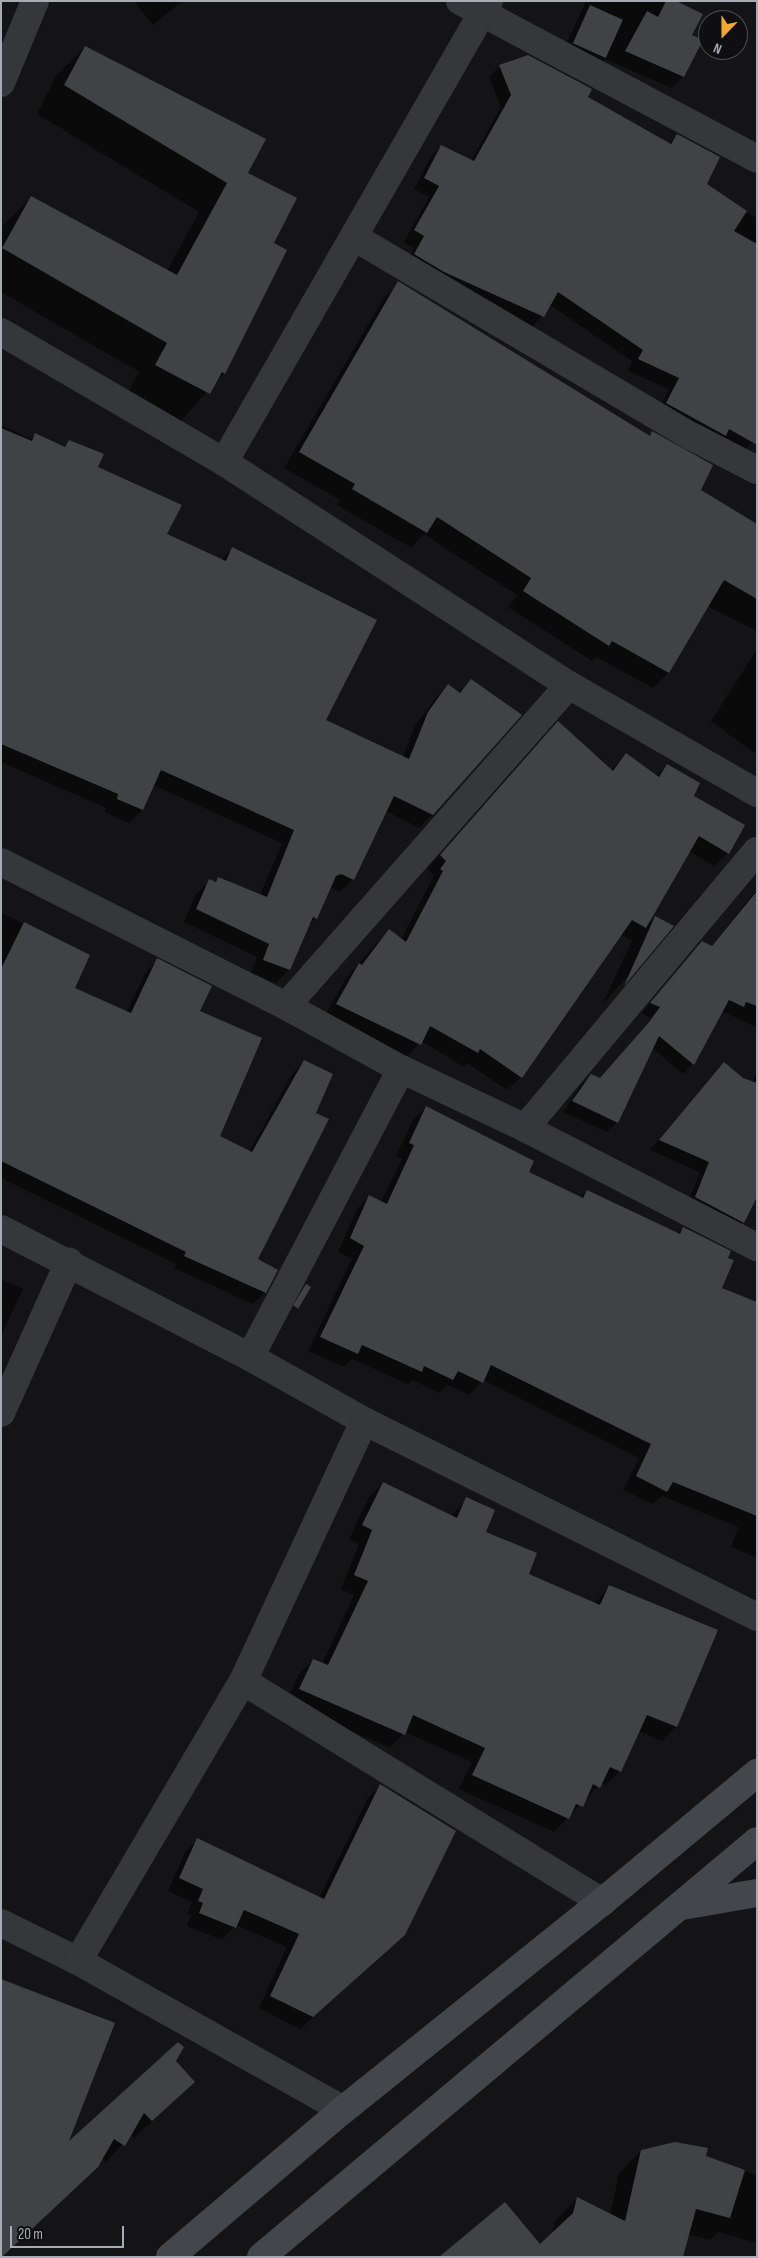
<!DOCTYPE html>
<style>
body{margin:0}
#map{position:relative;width:758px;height:2258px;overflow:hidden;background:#141416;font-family:"Sofia Sans Condensed",sans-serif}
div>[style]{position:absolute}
.shadow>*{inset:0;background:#0007}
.building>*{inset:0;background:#404246;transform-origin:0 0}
.minor>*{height:28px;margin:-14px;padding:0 14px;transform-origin:14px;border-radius:14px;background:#35373b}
.tertiary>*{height:28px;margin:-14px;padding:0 14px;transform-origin:14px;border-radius:14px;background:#35373b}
.secondary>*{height:28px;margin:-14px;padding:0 14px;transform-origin:14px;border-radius:14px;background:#43464b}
span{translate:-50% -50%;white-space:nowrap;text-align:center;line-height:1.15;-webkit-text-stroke:4px #0f0f11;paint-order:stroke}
.frame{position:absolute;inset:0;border:2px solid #a6acb6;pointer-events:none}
.north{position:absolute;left:698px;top:10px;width:50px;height:50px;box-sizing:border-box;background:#0f0f11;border:1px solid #4b4e53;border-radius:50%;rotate:202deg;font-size:14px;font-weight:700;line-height:20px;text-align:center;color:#a6acb6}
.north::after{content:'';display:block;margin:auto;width:18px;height:22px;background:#f2a730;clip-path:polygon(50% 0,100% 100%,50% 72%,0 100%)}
.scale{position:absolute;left:10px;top:2226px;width:114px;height:22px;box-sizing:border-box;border:2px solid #a6acb6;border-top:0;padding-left:6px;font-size:15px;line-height:18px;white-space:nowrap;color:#a6acb6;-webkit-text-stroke:4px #0f0f11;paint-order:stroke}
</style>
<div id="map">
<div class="shadow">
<i style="clip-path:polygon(134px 1px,182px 1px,153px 25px)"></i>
<i style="clip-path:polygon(586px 1px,677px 1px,690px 35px,702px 41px,683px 77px,671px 88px,605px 59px,592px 71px,561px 55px)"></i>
<i style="clip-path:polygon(85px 47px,246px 173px,224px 373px,180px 422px,127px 394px,139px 372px,1px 292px,1px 228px,31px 197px,167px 271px,199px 212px,37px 114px,56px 76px)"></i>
<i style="clip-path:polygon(500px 66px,587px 98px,668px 144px,677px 135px,706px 184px,757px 219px,757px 438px,741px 454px,656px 415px,669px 389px,628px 371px,632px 361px,550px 305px,532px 328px,404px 266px,414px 248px,404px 242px,429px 197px,414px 189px,430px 158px,441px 146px,471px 161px,501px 107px,489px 77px)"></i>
<i style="clip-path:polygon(399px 283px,649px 437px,653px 433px,699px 491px,757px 526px,757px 631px,707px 606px,668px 673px,653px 688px,596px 657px,592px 661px,508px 607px,517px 595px,424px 534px,411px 548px,337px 505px,340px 500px,284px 468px,383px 299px)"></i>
<i style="clip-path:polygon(1px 425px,31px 439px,35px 435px,63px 447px,69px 442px,165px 535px,221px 560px,232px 549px,324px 721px,403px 757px,415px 726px,435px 699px,448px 686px,458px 693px,471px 680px,432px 815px,419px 828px,386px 811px,353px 879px,340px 892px,330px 887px,316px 918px,307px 928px,289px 970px,276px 983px,251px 973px,257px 957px,184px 922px,196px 894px,209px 881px,214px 883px,218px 878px,260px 895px,282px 843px,153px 785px,142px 810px,129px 823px,105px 812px,106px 808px,1px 762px)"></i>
<i style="clip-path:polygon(757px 649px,757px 755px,711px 721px)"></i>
<i style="clip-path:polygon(545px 736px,611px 770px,626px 755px,656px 776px,667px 766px,692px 796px,728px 853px,714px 866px,689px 851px,647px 925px,655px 917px,672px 926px,602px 1005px,632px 941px,620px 934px,521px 1077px,507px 1090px,467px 1063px,463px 1066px,421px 1041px,406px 1058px,324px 1017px,346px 978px,376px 944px,389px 931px,401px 940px,434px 875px,427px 869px)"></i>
<i style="clip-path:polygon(757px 889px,757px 1027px,721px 1011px,693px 1064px,683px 1074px,652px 1048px,617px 1122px,607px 1132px,563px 1112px,581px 1085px,591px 1075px,599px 1079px,639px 1033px,651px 1018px,642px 1013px,692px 953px,702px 943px,711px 947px)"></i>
<i style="clip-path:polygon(1px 913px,65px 942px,73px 989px,126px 1013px,146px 972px,157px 960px,199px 1012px,219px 1137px,249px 1152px,292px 1074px,304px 1062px,256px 1259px,265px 1292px,253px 1304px,174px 1268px,176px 1264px,1px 1178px)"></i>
<i style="clip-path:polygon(724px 1064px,751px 1086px,757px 1071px,757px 1203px,753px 1201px,743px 1222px,733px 1232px,685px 1208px,700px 1172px,650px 1150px)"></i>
<i style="clip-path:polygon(426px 1107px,527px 1173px,580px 1198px,587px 1191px,677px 1234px,683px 1228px,720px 1288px,757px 1303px,757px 1558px,731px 1547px,738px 1527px,662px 1496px,653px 1504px,623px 1490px,639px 1458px,483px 1380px,469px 1395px,447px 1385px,439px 1393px,412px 1380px,408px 1384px,352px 1359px,344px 1367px,308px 1351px,352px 1259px,338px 1252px,357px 1209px,370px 1196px,381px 1202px,402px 1159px,396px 1156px,413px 1120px)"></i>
<i style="clip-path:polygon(1px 1279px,23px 1289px,1px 1336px)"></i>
<i style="clip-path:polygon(383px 1483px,451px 1516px,467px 1499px,484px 1533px,527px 1575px,594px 1604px,609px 1587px,717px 1630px,676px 1727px,662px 1741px,639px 1731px,620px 1771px,606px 1785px,601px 1783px,554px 1832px,459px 1789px,472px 1762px,405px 1732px,390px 1748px,286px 1703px,299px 1674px,313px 1660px,322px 1664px,354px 1595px,341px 1589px,359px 1544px,349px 1539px,369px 1497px)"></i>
<i style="clip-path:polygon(380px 1785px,404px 1934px,300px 2029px,259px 2008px,287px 1947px,236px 1925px,222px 1940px,187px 1926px,191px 1915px,187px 1914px,192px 1902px,168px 1891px,185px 1852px,197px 1840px,319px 1898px,368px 1798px)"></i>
<i style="clip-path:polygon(1px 1981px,66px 2146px,174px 2061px,194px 2082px,134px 2138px,131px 2134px,107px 2162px,101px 2159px,1px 2257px)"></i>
<i style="clip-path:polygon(641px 2151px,704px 2157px,757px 2175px,757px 2243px,719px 2232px,710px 2240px,688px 2234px,540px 2246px,552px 2234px,555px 2221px,577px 2199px,610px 2215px,619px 2173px)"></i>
</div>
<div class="building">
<i style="clip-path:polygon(666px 1px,676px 1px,703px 14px,692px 35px,703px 40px,684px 77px,625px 51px,647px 11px,658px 17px)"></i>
<i style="left:590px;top:5px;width:36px;height:42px;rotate:24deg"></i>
<i style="clip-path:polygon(85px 46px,266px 139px,248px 173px,297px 198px,274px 243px,287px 250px,225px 374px,222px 372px,210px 394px,155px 365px,167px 343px,2px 248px,31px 196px,177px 275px,227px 183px,64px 85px)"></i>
<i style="clip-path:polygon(528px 55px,592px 89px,588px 97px,671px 144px,677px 134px,720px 157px,707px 184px,747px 211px,734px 231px,757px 244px,757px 445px,729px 429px,726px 436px,666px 403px,679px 378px,638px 359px,643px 350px,558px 292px,544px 317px,444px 272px,414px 254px,424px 236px,414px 230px,439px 186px,424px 178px,441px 145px,474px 161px,511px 95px,499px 65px)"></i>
<i style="clip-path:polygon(398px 281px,650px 436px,652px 431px,713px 465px,701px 490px,757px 524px,757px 599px,724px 580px,669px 673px,612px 641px,609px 646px,523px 591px,531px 578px,437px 517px,427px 533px,352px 489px,355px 484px,299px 452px)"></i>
<i style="clip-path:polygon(1px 428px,32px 441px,35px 433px,65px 447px,69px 440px,104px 454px,98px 467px,182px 505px,167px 534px,226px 561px,232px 547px,377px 620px,326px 720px,409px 759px,428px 712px,448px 684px,460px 693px,471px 679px,522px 715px,433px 815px,394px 796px,354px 880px,341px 874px,336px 876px,317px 919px,313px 917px,290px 970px,263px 960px,269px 944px,196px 909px,209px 879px,216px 882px,218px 877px,267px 897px,294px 830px,161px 770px,143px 810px,117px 799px,118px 794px,1px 744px)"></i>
<i style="clip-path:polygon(558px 721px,613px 771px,626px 753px,659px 777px,667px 764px,700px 783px,694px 796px,745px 825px,729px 854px,699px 836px,646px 928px,632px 920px,522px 1078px,480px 1049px,478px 1053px,430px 1026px,421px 1045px,336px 1004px,359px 963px,362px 965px,389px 929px,406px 942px,443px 871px,440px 869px,446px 861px,440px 855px)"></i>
<i style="clip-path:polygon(757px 891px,757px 1006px,746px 1002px,744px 1007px,729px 1000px,694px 1065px,659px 1036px,618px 1123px,572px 1101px,591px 1074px,600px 1078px,649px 1022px,660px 1007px,650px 1003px,702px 941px,712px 946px)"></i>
<i style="clip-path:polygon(655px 916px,674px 926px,624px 986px)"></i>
<i style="clip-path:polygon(24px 922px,90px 955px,75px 988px,131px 1013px,157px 958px,212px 986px,200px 1011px,262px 1038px,220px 1136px,252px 1152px,304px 1060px,333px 1074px,316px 1113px,329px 1119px,258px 1259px,278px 1270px,266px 1293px,184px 1256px,186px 1252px,1px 1161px,1px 969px)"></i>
<i style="clip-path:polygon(724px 1062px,743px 1078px,757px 1083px,757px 1197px,744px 1223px,695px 1197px,709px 1162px,659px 1140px)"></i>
<i style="clip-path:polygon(426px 1106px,534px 1161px,529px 1172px,583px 1198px,587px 1190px,680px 1234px,683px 1227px,731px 1251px,728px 1258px,734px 1260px,722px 1288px,757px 1302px,757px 1516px,673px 1482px,667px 1492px,636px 1476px,651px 1444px,491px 1365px,483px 1383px,458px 1371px,453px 1380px,424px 1366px,422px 1372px,362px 1345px,358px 1354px,320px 1337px,364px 1246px,350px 1238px,369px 1195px,387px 1204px,414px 1145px,409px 1143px)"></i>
<i style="left:306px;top:1284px;width:6px;height:25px;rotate:31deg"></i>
<i style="clip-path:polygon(383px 1482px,457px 1518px,466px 1497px,495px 1510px,486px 1532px,537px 1553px,529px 1574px,600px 1605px,609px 1585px,718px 1630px,677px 1727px,647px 1715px,621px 1772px,610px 1767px,600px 1788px,593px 1784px,583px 1807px,576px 1804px,569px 1819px,472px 1775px,485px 1748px,413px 1715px,405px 1735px,299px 1689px,313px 1659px,328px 1665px,368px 1581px,354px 1575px,372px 1530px,362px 1525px)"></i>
<i style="clip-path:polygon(380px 1784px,456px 1831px,405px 1935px,313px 2017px,270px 1996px,299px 1934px,244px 1910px,236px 1928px,199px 1913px,203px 1903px,198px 1901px,203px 1889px,179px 1878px,197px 1838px,324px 1899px)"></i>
<i style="clip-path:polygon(1px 1979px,115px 2023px,69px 2141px,178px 2042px,184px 2047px,176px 2061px,195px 2082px,152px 2121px,144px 2113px,125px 2146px,114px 2139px,98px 2167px,2px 2257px)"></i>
<i style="clip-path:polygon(675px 2142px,708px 2148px,706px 2156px,745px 2170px,730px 2218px,696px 2209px,683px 2257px,439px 2257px,505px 2202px,540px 2244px,573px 2213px,577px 2197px,625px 2221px,641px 2150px)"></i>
</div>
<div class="minor">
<i style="left:460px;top:1px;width:336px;rotate:28deg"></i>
<i style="left:1px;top:83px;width:89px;rotate:-67.5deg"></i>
<i style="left:354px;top:237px;width:391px;rotate:30.6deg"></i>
<i style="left:691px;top:436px;width:74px;rotate:27.3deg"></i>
<i style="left:1px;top:332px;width:258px;rotate:30.2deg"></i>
<i style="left:224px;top:462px;width:411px;rotate:32.9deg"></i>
<i style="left:569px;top:685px;width:217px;rotate:29.9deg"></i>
<i style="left:224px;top:462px;width:532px;rotate:-60.11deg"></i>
<i style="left:1px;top:862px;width:319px;rotate:26.8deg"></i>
<i style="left:286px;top:1006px;width:131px;rotate:28.7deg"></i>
<i style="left:401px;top:1069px;width:137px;rotate:25.4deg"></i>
<i style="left:525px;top:1128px;width:261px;rotate:27.2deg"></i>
<i style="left:286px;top:1006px;width:428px;rotate:-48.6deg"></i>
<i style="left:525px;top:1128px;width:361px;rotate:-50.1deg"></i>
<i style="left:250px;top:1357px;width:325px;rotate:-62.3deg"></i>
<i style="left:1px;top:1413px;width:166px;rotate:-65.8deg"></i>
<i style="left:243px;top:1681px;width:422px;rotate:31.6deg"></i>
<i style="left:1px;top:1923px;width:86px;rotate:26.3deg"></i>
<i style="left:78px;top:1961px;width:304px;rotate:29.3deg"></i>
<i style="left:78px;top:1961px;width:325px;rotate:-59.5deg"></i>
<i style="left:243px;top:1681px;width:287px;rotate:-65deg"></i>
</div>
<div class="tertiary">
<i style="left:1px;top:1229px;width:280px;rotate:27.2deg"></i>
<i style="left:250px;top:1357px;width:131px;rotate:29.3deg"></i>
<i style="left:364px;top:1421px;width:439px;rotate:26.5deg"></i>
</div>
<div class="secondary">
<i style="left:682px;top:1906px;width:76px;rotate:-9.8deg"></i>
<i style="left:170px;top:2257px;width:227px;rotate:-40.4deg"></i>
<i style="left:343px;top:2110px;width:332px;rotate:-38.8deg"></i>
<i style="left:602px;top:1902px;width:202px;rotate:-39.8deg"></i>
<i style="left:261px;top:2257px;width:647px;rotate:-39.99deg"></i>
</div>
<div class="frame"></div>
<div class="north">N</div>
<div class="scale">20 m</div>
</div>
